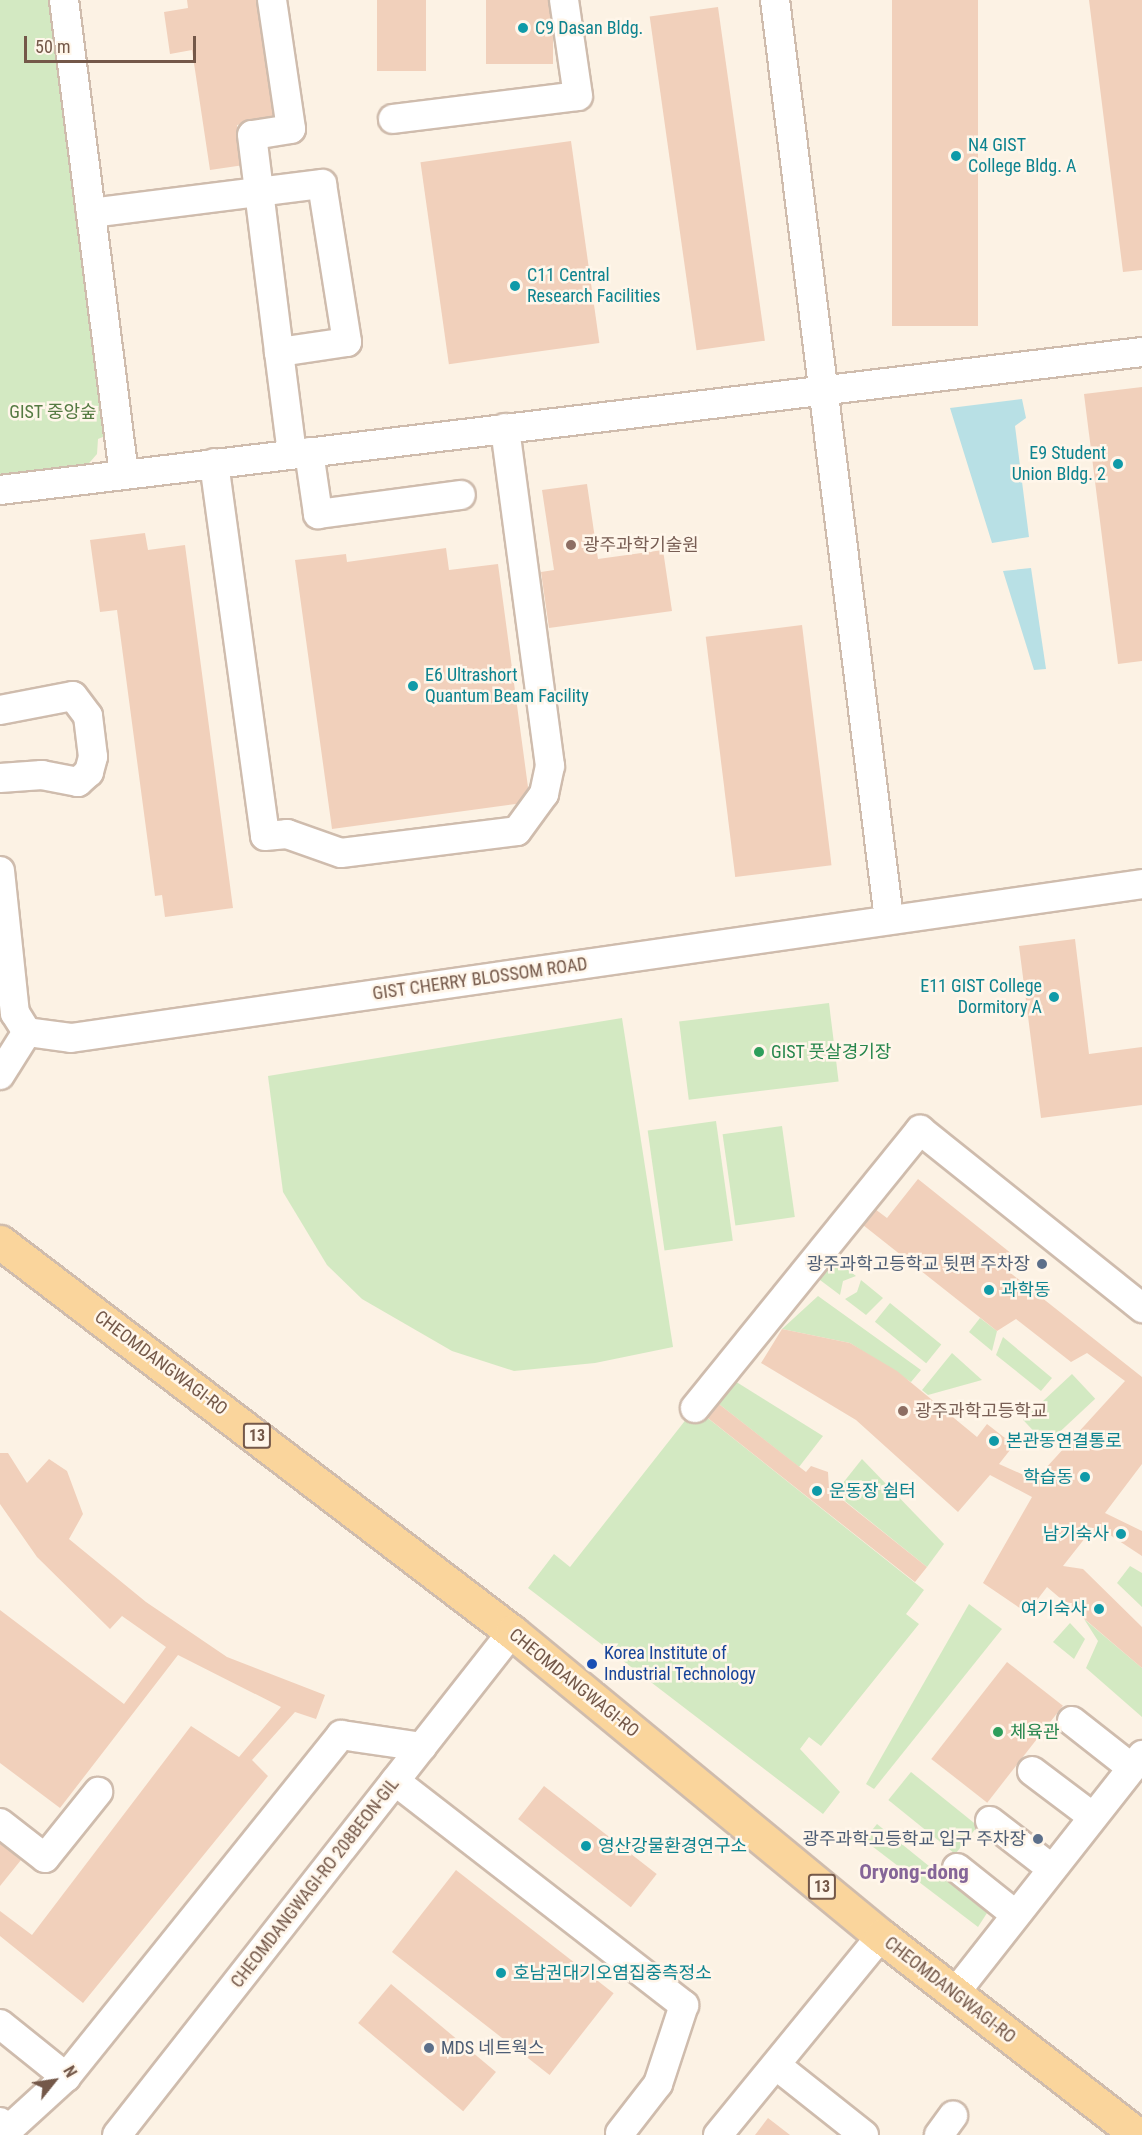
<!DOCTYPE html>
<meta charset="utf-8">
<style>
body{margin:0}
#map{position:relative;width:1142px;height:2135px;overflow:hidden;background:#fcf2e4;font-family:"Roboto Condensed","Noto Sans KR",sans-serif}
div>[style]{position:absolute}
.green>*{inset:0;background:#d3e9c2;transform-origin:0 0}
.water>*{inset:0;background:#b8e0e5}
.building>*{inset:0;background:#f1d0bb;transform-origin:0 0}
.roads{filter:drop-shadow(2px 0 #cfbcad) drop-shadow(-2px 0 #cfbcad) drop-shadow(0 2px #cfbcad) drop-shadow(0 -2px #cfbcad)}
.minor>*{height:28px;margin:-14px;padding:0 14px;transform-origin:14px;border-radius:14px;background:#fff}
.major>*{height:33px;margin:-16.5px;padding:0 16.5px;transform-origin:16.5px;border-radius:16.5px;background:#fad59c}
.dots>*{width:16px;height:16px;translate:-50% -50%;box-sizing:border-box;border:3px solid #fff6ea;border-radius:50%}
span{translate:-50% -50%;white-space:nowrap;text-align:center;line-height:1.15;-webkit-text-stroke:5px #fff6ea;paint-order:stroke}
.shield-label span{padding:2px 4px;background:#fff6ea;border:2px solid;border-radius:4px;-webkit-text-stroke-width:0}
.shield-label{font-size:16px;color:#745849;font-weight:700}
.culture-label{font-size:18px;color:#0d838f}
.left{translate:0 -50%;text-align:left}
.right{translate:-100% -50%;text-align:right}
.park-label{font-size:18px;color:#547a42}
.education-label{font-size:18px;color:#785e54}
.street-label{font-size:18px;color:#745849}
.leisure-label{font-size:18px;color:#27864d}
.service-label{font-size:18px;color:#4e5e75}
.transit-label{font-size:18px;color:#164399}
.quarter-label{font-size:21px;color:#856598;font-weight:700}
.north{position:absolute;left:24px;top:2051px;width:60px;height:60px;-webkit-text-stroke:4px #fff6ea;paint-order:stroke;rotate:60deg;font-size:16px;font-weight:700;line-height:24px;text-align:center;color:#745849}
.north::after{content:'';display:block;margin:auto;width:21px;height:27px;background:#745849;clip-path:polygon(50% 0,100% 100%,50% 72%,0 100%)}
.scale{position:absolute;left:24px;top:36px;width:172px;height:27px;box-sizing:border-box;border:3px solid #745849;border-top:0;padding-left:8px;font-size:18px;line-height:21px;white-space:nowrap;color:#745849;-webkit-text-stroke:4px #fff6ea;paint-order:stroke}
</style>
<div id="map">
<div class="green">
<i style="clip-path:polygon(0 0,50px 0,110px 434px,98px 439px,97px 454px,83px 470px,0 481px)"></i>
<i style="left:829px;top:1003px;width:79px;height:151px;rotate:83deg"></i>
<i style="clip-path:polygon(622px 1018px,673px 1347px,595px 1363px,514px 1371px,452px 1351px,362px 1299px,327px 1265px,283px 1192px,268px 1076px)"></i>
<i style="left:716px;top:1121px;width:121px;height:69px;rotate:82deg"></i>
<i style="left:782px;top:1126px;width:92px;height:60px;rotate:82deg"></i>
<i style="clip-path:polygon(827px 1254px,856px 1276px,843px 1281px,840px 1295px,812px 1274px)"></i>
<i style="clip-path:polygon(861px 1280px,883px 1298px,866px 1315px,845px 1299px,857px 1292px)"></i>
<i style="clip-path:polygon(818px 1296px,921px 1370px,911px 1382px,850px 1343px,782px 1329px)"></i>
<i style="left:890px;top:1303px;width:66px;height:24px;rotate:39deg"></i>
<i style="clip-path:polygon(980px 1318px,997px 1331px,992px 1351px,969px 1332px)"></i>
<i style="clip-path:polygon(1003px 1337px,1052px 1378px,1041px 1391px,996px 1355px)"></i>
<i style="clip-path:polygon(952px 1353px,982px 1380px,928px 1395px,922px 1390px)"></i>
<i style="left:1072px;top:1374px;width:34px;height:67px;rotate:47deg"></i>
<i style="clip-path:polygon(730px 1378px,823px 1436px,799px 1467px,715px 1401px)"></i>
<i style="clip-path:polygon(695px 1408px,924px 1590px,906px 1614px,919px 1624px,821px 1746px,809px 1737px,800px 1749px,840px 1792px,823px 1814px,528px 1588px,554px 1554px,570px 1567px)"></i>
<i style="clip-path:polygon(862px 1459px,944px 1544px,927px 1567px,835px 1493px)"></i>
<i style="clip-path:polygon(1130px 1566px,1142px 1573px,1142px 1607px,1117px 1583px)"></i>
<i style="clip-path:polygon(969px 1604px,1002px 1629px,874px 1789px,866px 1784px)"></i>
<i style="clip-path:polygon(1084px 1619px,1142px 1668px,1142px 1717px,1086px 1668px,1098px 1641px)"></i>
<i style="clip-path:polygon(1070px 1623px,1085px 1639px,1074px 1659px,1053px 1642px)"></i>
<i style="left:911px;top:1772px;width:86px;height:36px;rotate:39deg"></i>
<i style="clip-path:polygon(877px 1824px,987px 1913px,978px 1927px,864px 1840px)"></i>
</div>
<div class="water">
<i style="clip-path:polygon(1022px 399px,1026px 418px,1015px 426px,1029px 537px,992px 543px,950px 408px)"></i>
<i style="clip-path:polygon(1031px 568px,1046px 669px,1034px 670px,1003px 571px)"></i>
</div>
<div class="building">
<i style="clip-path:polygon(187px 0,262px 0,281px 119px,237px 125px,244px 165px,210px 170px,192px 50px,170px 54px,164px 12px,188px 8px)"></i>
<i style="left:377px;top:0;width:49px;height:71px"></i>
<i style="left:486px;top:0;width:67px;height:64px"></i>
<i style="left:892px;top:0;width:86px;height:326px"></i>
<i style="clip-path:polygon(1089px 0,1142px 0,1142px 270px,1123px 272px)"></i>
<i style="left:718px;top:7px;width:337px;height:69px;rotate:82deg"></i>
<i style="left:571px;top:141px;width:204px;height:152px;rotate:82deg"></i>
<i style="clip-path:polygon(1142px 387px,1142px 661px,1118px 664px,1084px 394px)"></i>
<i style="clip-path:polygon(587px 484px,598px 559px,663px 550px,672px 611px,549px 628px,541px 572px,554px 570px,542px 490px)"></i>
<i style="clip-path:polygon(145px 533px,148px 550px,185px 545px,233px 908px,165px 917px,162px 895px,155px 896px,117px 610px,100px 612px,90px 540px)"></i>
<i style="clip-path:polygon(446px 548px,449px 570px,498px 564px,530px 802px,332px 829px,295px 560px,346px 554px,347px 562px)"></i>
<i style="left:802px;top:625px;width:242px;height:97px;rotate:83deg"></i>
<i style="clip-path:polygon(1075px 939px,1089px 1054px,1142px 1047px,1142px 1105px,1041px 1118px,1019px 946px)"></i>
<i style="clip-path:polygon(918px 1179px,1017px 1258px,1008px 1271px,1142px 1377px,1142px 1464px,1105px 1513px,1142px 1531px,1142px 1556px,1110px 1535px,1089px 1533px,1063px 1566px,1083px 1569px,1142px 1627px,1142px 1668px,1047px 1587px,1027px 1613px,983px 1583px,1032px 1497px,990px 1475px,958px 1512px,856px 1420px,761px 1363px,782px 1329px,850px 1343px,897px 1371px,977px 1437px,987px 1424px,1014px 1445px,999px 1464px,1035px 1480px,1125px 1381px,1087px 1353px,1071px 1362px,1016px 1319px,997px 1331px,863px 1225px,875px 1209px,887px 1218px)"></i>
<i style="clip-path:polygon(715px 1401px,806px 1472px,811px 1466px,828px 1472px,829px 1489px,927px 1567px,915px 1582px,704px 1415px)"></i>
<i style="clip-path:polygon(0 1453px,8px 1453px,27px 1483px,49px 1459px,67px 1471px,83px 1514px,69px 1539px,146px 1602px,227px 1657px,325px 1695px,316px 1719px,295px 1712px,252px 1760px,268px 1776px,83px 2003px,0 1936px,0 1911px,32px 1935px,191px 1726px,239px 1757px,281px 1707px,178px 1655px,60px 1808px,0 1763px,0 1610px,124px 1704px,166px 1647px,122px 1616px,110px 1629px,37px 1557px,0 1504px)"></i>
<i style="left:1007px;top:1662px;width:71px;height:123px;rotate:38deg"></i>
<i style="left:544px;top:1786px;width:143px;height:42px;rotate:38deg"></i>
<i style="clip-path:polygon(0 1843px,21px 1860px,0 1886px)"></i>
<i style="left:456px;top:1870px;width:200px;height:104px;rotate:38deg"></i>
<i style="left:391px;top:1984px;width:137px;height:51px;rotate:40deg"></i>
<i style="clip-path:polygon(768px 2118px,790px 2135px,755px 2135px)"></i>
</div>
<div class="roads">
<div class="minor">
<i style="left:64px;top:0;width:476px;rotate:82.8deg"></i>
<i style="left:272px;top:0;width:130px;rotate:81.6deg"></i>
<i style="left:291px;top:129px;width:39px;rotate:171deg"></i>
<i style="left:252px;top:135px;width:219px;rotate:82.9deg"></i>
<i style="left:775px;top:0;width:926px;rotate:82.93deg"></i>
<i style="left:393px;top:119px;width:186px;rotate:-7.1deg"></i>
<i style="left:578px;top:96px;width:97px;rotate:-98.3deg"></i>
<i style="left:91px;top:213px;width:233px;rotate:-7.2deg"></i>
<i style="left:322px;top:184px;width:160px;rotate:81deg"></i>
<i style="left:347px;top:342px;width:69px;rotate:171.6deg"></i>
<i style="left:279px;top:352px;width:103px;rotate:82.7deg"></i>
<i style="left:309px;top:452px;width:63px;rotate:81.7deg"></i>
<i style="left:318px;top:514px;width:144px;rotate:-7.6deg"></i>
<i style="left:214px;top:463px;width:376px;rotate:82.2deg"></i>
<i style="left:265px;top:836px;width:22px;rotate:-5deg"></i>
<i style="left:287px;top:834px;width:57px;rotate:19.4deg"></i>
<i style="left:341px;top:853px;width:177px;rotate:-7.1deg"></i>
<i style="left:517px;top:831px;width:46px;rotate:-53.9deg"></i>
<i style="left:544px;top:794px;width:29px;rotate:-78deg"></i>
<i style="left:550px;top:766px;width:341px;rotate:-97.6deg"></i>
<i style="left:0;top:490px;width:1150px;rotate:-6.89deg"></i>
<i style="left:0;top:710px;width:74px;rotate:-10.9deg"></i>
<i style="left:73px;top:696px;width:25px;rotate:53deg"></i>
<i style="left:88px;top:716px;width:41px;rotate:83deg"></i>
<i style="left:93px;top:757px;width:16px;rotate:105deg"></i>
<i style="left:89px;top:772px;width:15px;rotate:138deg"></i>
<i style="left:78px;top:782px;width:37px;rotate:-169deg"></i>
<i style="left:42px;top:775px;width:42px;rotate:175.9deg"></i>
<i style="left:0;top:871px;width:143px;rotate:84deg"></i>
<i style="left:15px;top:1013px;width:22px;rotate:58deg"></i>
<i style="left:27px;top:1032px;width:44px;rotate:7.8deg"></i>
<i style="left:71px;top:1038px;width:1082px;rotate:-8.18deg"></i>
<i style="left:0;top:1075px;width:51px;rotate:-57.9deg"></i>
<i style="left:695px;top:1408px;width:358px;rotate:-51deg"></i>
<i style="left:920px;top:1130px;width:285px;rotate:38.7deg"></i>
<i style="left:1072px;top:1721px;width:76px;rotate:38.1deg"></i>
<i style="left:1032px;top:1771px;width:76px;rotate:37deg"></i>
<i style="left:395px;top:1781px;width:366px;rotate:37.8deg"></i>
<i style="left:684px;top:2005px;width:83px;rotate:108.2deg"></i>
<i style="left:658px;top:2084px;width:62px;rotate:127.8deg"></i>
<i style="left:990px;top:1821px;width:78px;rotate:37.7deg"></i>
<i style="left:0;top:1823px;width:57px;rotate:37.9deg"></i>
<i style="left:45px;top:1858px;width:85px;rotate:-51.2deg"></i>
<i style="left:957px;top:1868px;width:75px;rotate:38.5deg"></i>
<i style="left:955px;top:1993px;width:303px;rotate:-51.8deg"></i>
<i style="left:0;top:2024px;width:85px;rotate:38.8deg"></i>
<i style="left:66px;top:2077px;width:439px;rotate:-51.2deg"></i>
<i style="left:341px;top:1735px;width:82px;rotate:8.4deg"></i>
<i style="left:777px;top:2066px;width:111px;rotate:38.4deg"></i>
<i style="left:0;top:2122px;width:11px;rotate:38deg"></i>
<i style="left:9px;top:2129px;width:77px;rotate:-42.4deg"></i>
<i style="left:117px;top:2135px;width:640px;rotate:-51.86deg"></i>
<i style="left:718px;top:2135px;width:257px;rotate:-50.7deg"></i>
<i style="left:939px;top:2135px;width:24px;rotate:-54deg"></i>
</div>
<div class="major">
<i style="left:0;top:1242px;width:644px;rotate:37.3deg"></i>
<i style="left:512px;top:1632px;width:478px;rotate:39.5deg"></i>
<i style="left:881px;top:1936px;width:325px;rotate:37.8deg"></i>
</div>
</div>
<div class="dots">
<i style="left:523px;top:28px;background:#0f9aa8"></i>
<i style="left:956px;top:156px;background:#0f9aa8"></i>
<i style="left:515px;top:286px;background:#0f9aa8"></i>
<i style="left:1118px;top:464px;background:#0f9aa8"></i>
<i style="left:571px;top:545px;background:#8d6e63"></i>
<i style="left:413px;top:686px;background:#0f9aa8"></i>
<i style="left:1054px;top:997px;background:#0f9aa8"></i>
<i style="left:759px;top:1052px;background:#2e9e5b"></i>
<i style="left:1042px;top:1264px;background:#5c6f8a"></i>
<i style="left:989px;top:1290px;background:#0f9aa8"></i>
<i style="left:903px;top:1411px;background:#8d6e63"></i>
<i style="left:994px;top:1441px;background:#0f9aa8"></i>
<i style="left:1085px;top:1477px;background:#0f9aa8"></i>
<i style="left:817px;top:1491px;background:#0f9aa8"></i>
<i style="left:1121px;top:1534px;background:#0f9aa8"></i>
<i style="left:1099px;top:1609px;background:#0f9aa8"></i>
<i style="left:592px;top:1664px;background:#1a4fb4"></i>
<i style="left:998px;top:1732px;background:#2e9e5b"></i>
<i style="left:1038px;top:1839px;background:#5c6f8a"></i>
<i style="left:586px;top:1846px;background:#0f9aa8"></i>
<i style="left:501px;top:1973px;background:#0f9aa8"></i>
<i style="left:429px;top:2048px;background:#5c6f8a"></i>
</div>
<div class="shield-label">
<span style="left:257px;top:1436px">13</span>
<span style="left:822px;top:1887px">13</span>
</div>
<div class="culture-label">
<span class="left" style="left:535px;top:28px">C9 Dasan Bldg.</span>
<span class="left" style="left:968px;top:156px">N4 GIST<br>College Bldg. A</span>
<span class="left" style="left:527px;top:286px">C11 Central<br>Research Facilities</span>
<span class="right" style="left:1106px;top:464px">E9 Student<br>Union Bldg. 2</span>
<span class="left" style="left:425px;top:686px">E6 Ultrashort<br>Quantum Beam Facility</span>
<span class="right" style="left:1042px;top:997px">E11 GIST College<br>Dormitory A</span>
<span class="left" style="left:1001px;top:1290px">과학동</span>
<span class="left" style="left:1006px;top:1441px">본관동연결통로</span>
<span class="right" style="left:1073px;top:1477px">학습동</span>
<span class="left" style="left:829px;top:1491px">운동장 쉼터</span>
<span class="right" style="left:1109px;top:1534px">남기숙사</span>
<span class="right" style="left:1087px;top:1609px">여기숙사</span>
<span class="left" style="left:598px;top:1846px">영산강물환경연구소</span>
<span class="left" style="left:513px;top:1973px">호남권대기오염집중측정소</span>
</div>
<div class="park-label">
<span style="left:53px;top:412px">GIST 중앙숲</span>
</div>
<div class="education-label">
<span class="left" style="left:583px;top:545px">광주과학기술원</span>
<span class="left" style="left:915px;top:1411px">광주과학고등학교</span>
</div>
<div class="street-label">
<span style="left:480px;top:979px;rotate:-8deg">GIST CHERRY BLOSSOM ROAD</span>
<span style="left:161px;top:1363px;rotate:37deg">CHEOMDANGWAGI-RO</span>
<span style="left:574px;top:1683px;rotate:39deg">CHEOMDANGWAGI-RO</span>
<span style="left:315px;top:1883px;rotate:-52deg">CHEOMDANGWAGI-RO 208BEON-GIL</span>
<span style="left:950px;top:1990px;rotate:38deg">CHEOMDANGWAGI-RO</span>
</div>
<div class="leisure-label">
<span class="left" style="left:771px;top:1052px">GIST 풋살경기장</span>
<span class="left" style="left:1010px;top:1732px">체육관</span>
</div>
<div class="service-label">
<span class="right" style="left:1030px;top:1264px">광주과학고등학교 뒷편 주차장</span>
<span class="right" style="left:1026px;top:1839px">광주과학고등학교 입구 주차장</span>
<span class="left" style="left:441px;top:2048px">MDS 네트웍스</span>
</div>
<div class="transit-label">
<span class="left" style="left:604px;top:1664px">Korea Institute of<br>Industrial Technology</span>
</div>
<div class="quarter-label">
<span style="left:914px;top:1872px">Oryong-dong</span>
</div>
<div class="north">N</div>
<div class="scale">50 m</div>
</div>
